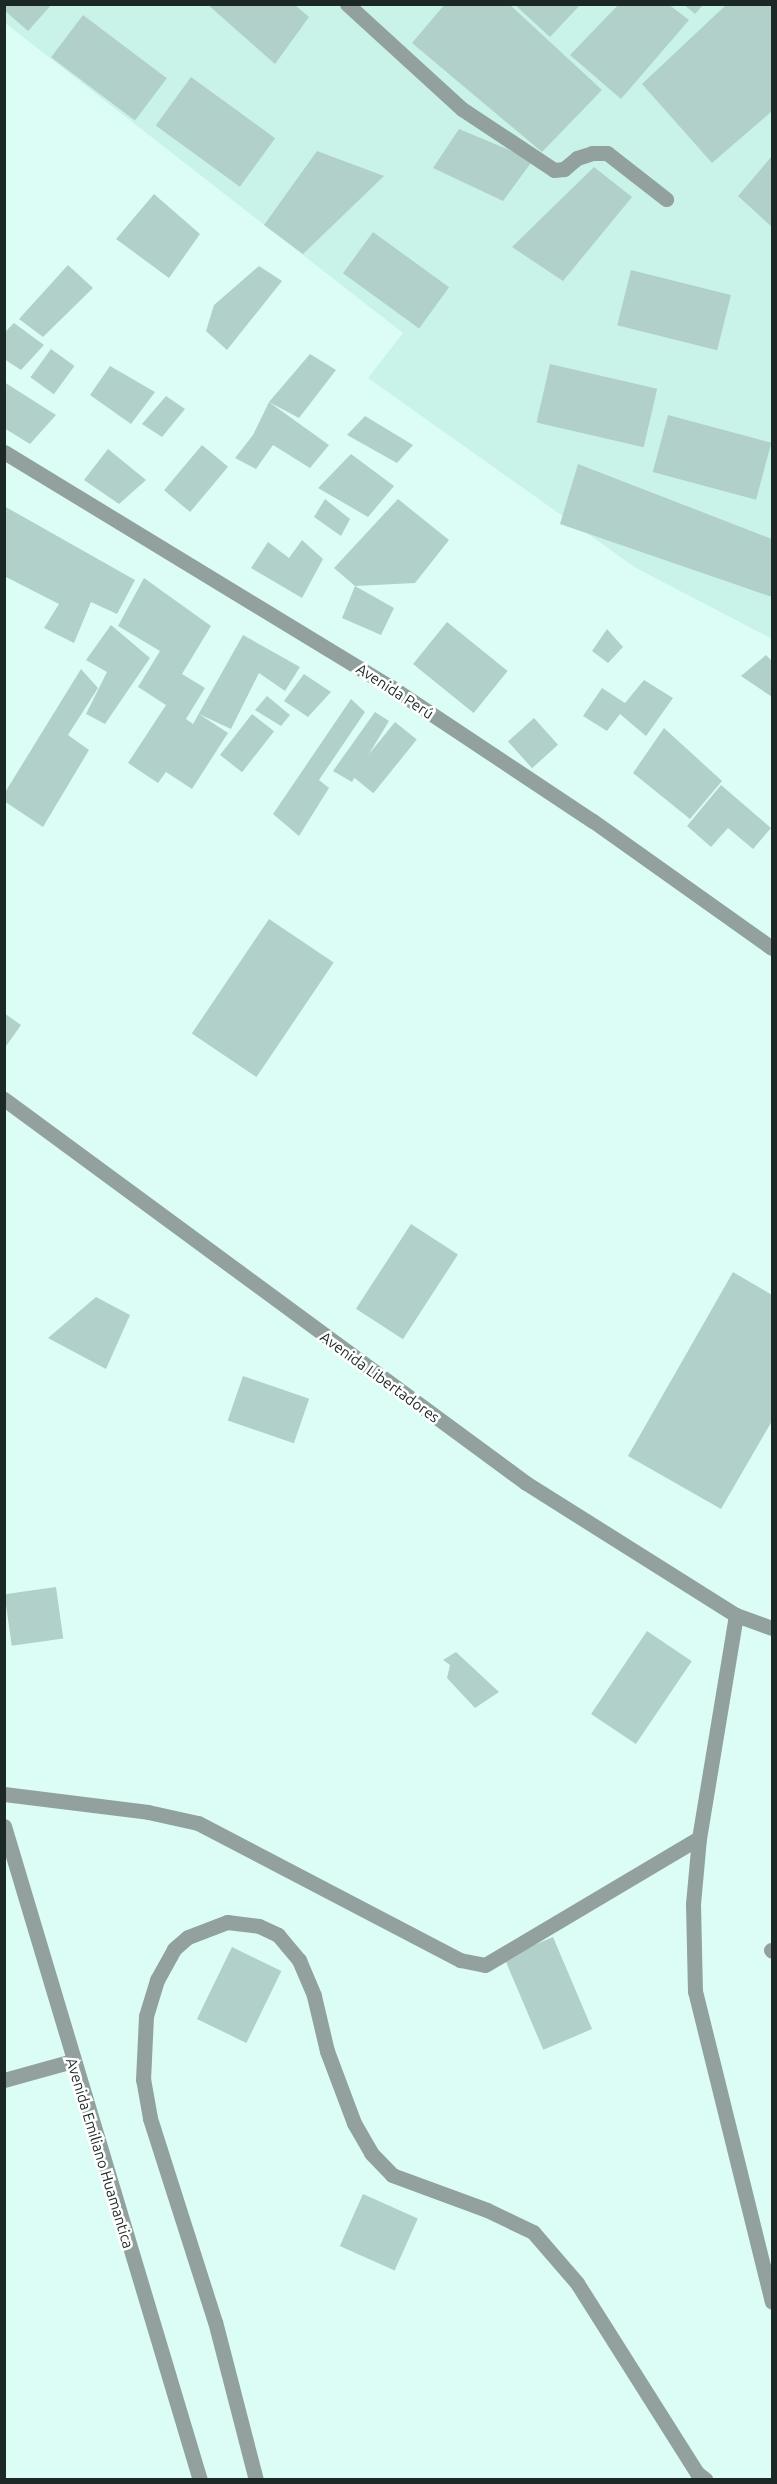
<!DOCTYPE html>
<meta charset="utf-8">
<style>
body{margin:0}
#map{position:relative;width:777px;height:2484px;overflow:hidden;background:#dcfdf5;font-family:Ubuntu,sans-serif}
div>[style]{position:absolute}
.built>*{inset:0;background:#c9f3e9}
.building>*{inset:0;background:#b1d0c9;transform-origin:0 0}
.minor>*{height:15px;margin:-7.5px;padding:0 7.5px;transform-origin:7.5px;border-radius:7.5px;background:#93a19e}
span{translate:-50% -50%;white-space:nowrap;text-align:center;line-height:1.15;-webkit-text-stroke:5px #fff;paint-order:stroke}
.street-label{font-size:15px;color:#1c2825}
.frame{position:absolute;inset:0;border:6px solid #1c2825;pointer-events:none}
</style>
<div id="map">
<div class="built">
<i style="clip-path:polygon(4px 5px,772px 5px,772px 639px,636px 568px,368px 378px,403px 333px,5px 23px)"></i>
</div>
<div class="building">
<i style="clip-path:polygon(4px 4px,52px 4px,28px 31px,4px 10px)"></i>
<i style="clip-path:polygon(207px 4px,294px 4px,309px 17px,275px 64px)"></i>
<i style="clip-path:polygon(445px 4px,509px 4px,602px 90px,542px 152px,412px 43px)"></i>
<i style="clip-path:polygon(514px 4px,581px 4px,550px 37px)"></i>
<i style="clip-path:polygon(619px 4px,668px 4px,689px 20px,621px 99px,570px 55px)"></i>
<i style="clip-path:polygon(683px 4px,704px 4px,695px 14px)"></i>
<i style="clip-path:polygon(727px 4px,772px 4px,772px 111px,712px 163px,642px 84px)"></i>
<i style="left:83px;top:15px;width:105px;height:53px;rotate:37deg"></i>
<i style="left:191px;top:77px;width:104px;height:60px;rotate:36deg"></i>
<i style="clip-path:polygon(459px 129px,533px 160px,503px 201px,433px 168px)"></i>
<i style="clip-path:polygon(317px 151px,384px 176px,303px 254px,264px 225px)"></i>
<i style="clip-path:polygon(772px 156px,772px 227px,738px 196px)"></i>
<i style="clip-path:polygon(594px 167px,632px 197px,563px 281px,512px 247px)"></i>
<i style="clip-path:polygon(154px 194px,200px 234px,169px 278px,116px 239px)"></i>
<i style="left:373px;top:232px;width:94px;height:51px;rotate:36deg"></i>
<i style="clip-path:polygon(68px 265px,93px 288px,43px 337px,19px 319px)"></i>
<i style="clip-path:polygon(259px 266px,282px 281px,227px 350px,206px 331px,214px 305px)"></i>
<i style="left:631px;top:270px;width:103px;height:57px;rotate:14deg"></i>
<i style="clip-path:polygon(14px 323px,44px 345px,21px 370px,4px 359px,4px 333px)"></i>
<i style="left:51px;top:349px;width:29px;height:35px;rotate:36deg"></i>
<i style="clip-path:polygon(310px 354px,336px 370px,299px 418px,269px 402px)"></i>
<i style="left:550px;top:364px;width:110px;height:60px;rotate:13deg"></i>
<i style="clip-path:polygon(110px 366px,155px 392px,131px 424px,90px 395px)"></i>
<i style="clip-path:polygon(4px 382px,56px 415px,30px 444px,4px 428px)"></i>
<i style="clip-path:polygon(166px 396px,185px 409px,162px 437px,142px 424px)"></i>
<i style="clip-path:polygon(269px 402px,329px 445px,310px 468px,273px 445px,256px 469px,235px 458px,253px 435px)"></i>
<i style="left:668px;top:415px;width:107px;height:59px;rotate:15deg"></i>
<i style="clip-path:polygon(365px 416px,413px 445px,397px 463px,347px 435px)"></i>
<i style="left:202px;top:445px;width:34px;height:59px;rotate:40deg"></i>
<i style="clip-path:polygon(108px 449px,146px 480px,119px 504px,84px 480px)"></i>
<i style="clip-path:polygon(351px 454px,394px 486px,368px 517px,318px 488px)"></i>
<i style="clip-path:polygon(578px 464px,772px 539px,772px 597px,560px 524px)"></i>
<i style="clip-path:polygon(325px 499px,350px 519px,341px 536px,314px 517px)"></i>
<i style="clip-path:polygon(398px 499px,449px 540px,415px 583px,355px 586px,334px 568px)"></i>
<i style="clip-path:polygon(4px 506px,135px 580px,117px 614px,91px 602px,74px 643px,44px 628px,59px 604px,4px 576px)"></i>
<i style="clip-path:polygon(302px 540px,323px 559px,302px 598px,251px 568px,268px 542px,289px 558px)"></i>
<i style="clip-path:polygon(144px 578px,211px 626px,182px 674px,205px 688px,186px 719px,193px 724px,243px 635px,300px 667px,285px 691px,259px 673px,231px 729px,199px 714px,228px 733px,192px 789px,166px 772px,158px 783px,128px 763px,166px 705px,138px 687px,160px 651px,118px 626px)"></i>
<i style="clip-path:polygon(355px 586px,394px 608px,381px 635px,342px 618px)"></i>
<i style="left:447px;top:622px;width:78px;height:54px;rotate:39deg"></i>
<i style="clip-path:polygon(111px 625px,150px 658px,105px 724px,86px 714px,107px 672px,86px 660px)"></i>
<i style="clip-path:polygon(607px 629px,623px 647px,608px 663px,592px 651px)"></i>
<i style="clip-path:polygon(766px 655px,772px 661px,772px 697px,741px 676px)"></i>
<i style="clip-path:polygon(81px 669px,98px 688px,68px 735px,89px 750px,43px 827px,4px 801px,4px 794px)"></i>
<i style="clip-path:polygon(304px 674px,331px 692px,308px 717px,284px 701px)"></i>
<i style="clip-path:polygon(644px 680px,673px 698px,646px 736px,620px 714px,607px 731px,583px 716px,602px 688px,625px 703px)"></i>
<i style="clip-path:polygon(267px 696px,290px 715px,281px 726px,255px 710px)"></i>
<i style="clip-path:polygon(351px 699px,365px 712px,319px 780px,329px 788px,299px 836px,273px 814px)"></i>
<i style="clip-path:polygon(375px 712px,389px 721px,352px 782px,333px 771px)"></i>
<i style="left:252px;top:714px;width:28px;height:52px;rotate:38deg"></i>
<i style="left:534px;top:718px;width:36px;height:35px;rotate:48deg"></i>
<i style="left:395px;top:722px;width:28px;height:69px;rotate:39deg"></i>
<i style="clip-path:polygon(664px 728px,722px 781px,690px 819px,633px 773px)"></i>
<i style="clip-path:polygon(721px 785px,771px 828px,753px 849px,728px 828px,711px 847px,687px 826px)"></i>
<i style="left:269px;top:919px;width:78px;height:138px;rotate:34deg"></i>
<i style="clip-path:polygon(4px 1013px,21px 1025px,4px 1049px)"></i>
<i style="left:411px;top:1224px;width:56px;height:101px;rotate:33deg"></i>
<i style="clip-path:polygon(733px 1272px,772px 1295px,772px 1421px,721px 1509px,628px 1456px)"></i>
<i style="clip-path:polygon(96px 1297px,130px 1315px,106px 1369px,48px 1338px)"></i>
<i style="left:243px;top:1376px;width:70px;height:47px;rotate:19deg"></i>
<i style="left:56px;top:1587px;width:52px;height:52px;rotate:82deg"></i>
<i style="left:647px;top:1631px;width:54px;height:100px;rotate:34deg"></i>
<i style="clip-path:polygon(456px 1652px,499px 1692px,475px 1708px,447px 1678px,450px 1665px,443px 1660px)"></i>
<i style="left:553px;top:1937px;width:100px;height:53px;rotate:67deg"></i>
<i style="left:232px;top:1947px;width:55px;height:80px;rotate:26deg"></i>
<i style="left:363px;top:2194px;width:60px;height:57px;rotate:24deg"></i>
</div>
<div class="minor">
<i style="left:347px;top:4px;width:156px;rotate:42.4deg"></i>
<i style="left:462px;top:109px;width:110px;rotate:33.5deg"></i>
<i style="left:554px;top:170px;width:10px;rotate:-6deg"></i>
<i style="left:564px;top:169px;width:17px;rotate:-40deg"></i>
<i style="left:577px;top:158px;width:16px;rotate:-18deg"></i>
<i style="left:592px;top:153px;width:15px"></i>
<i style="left:607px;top:153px;width:75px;rotate:37.9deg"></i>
<i style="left:4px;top:452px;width:453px;rotate:31.3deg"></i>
<i style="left:391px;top:687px;width:242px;rotate:33.6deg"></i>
<i style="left:593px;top:821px;width:219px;rotate:35.4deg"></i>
<i style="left:4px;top:1099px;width:648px;rotate:36.34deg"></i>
<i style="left:526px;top:1483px;width:248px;rotate:32.2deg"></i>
<i style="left:736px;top:1615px;width:38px;rotate:20deg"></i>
<i style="left:736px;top:1615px;width:226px;rotate:99.4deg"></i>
<i style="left:699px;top:1838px;width:66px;rotate:95.2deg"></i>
<i style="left:693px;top:1904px;width:87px;rotate:88.7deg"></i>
<i style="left:695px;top:1991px;width:320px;rotate:76.1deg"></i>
<i style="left:4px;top:1794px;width:145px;rotate:7.1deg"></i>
<i style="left:148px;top:1812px;width:51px;rotate:12.4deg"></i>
<i style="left:198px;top:1823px;width:296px;rotate:27.6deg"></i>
<i style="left:460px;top:1960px;width:25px;rotate:11deg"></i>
<i style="left:485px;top:1965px;width:249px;rotate:-30.7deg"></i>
<i style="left:4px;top:1826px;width:683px;rotate:73.32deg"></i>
<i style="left:771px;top:1950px;width:1px;rotate:45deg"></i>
<i style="left:4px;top:2080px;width:71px;rotate:-15.6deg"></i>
<i style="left:256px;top:2480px;width:163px;rotate:-104.5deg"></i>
<i style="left:215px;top:2322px;width:214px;rotate:-107.7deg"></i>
<i style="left:150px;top:2118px;width:39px;rotate:-100deg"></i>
<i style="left:143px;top:2080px;width:64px;rotate:-87.3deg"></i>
<i style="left:146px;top:2016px;width:38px;rotate:-73deg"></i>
<i style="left:157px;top:1980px;width:35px;rotate:-61deg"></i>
<i style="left:174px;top:1949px;width:18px;rotate:-41deg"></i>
<i style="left:188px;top:1937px;width:42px;rotate:-21deg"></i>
<i style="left:227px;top:1922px;width:32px;rotate:7deg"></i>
<i style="left:259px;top:1926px;width:21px;rotate:25deg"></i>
<i style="left:278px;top:1935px;width:33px;rotate:50deg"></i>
<i style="left:299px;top:1960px;width:39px;rotate:67deg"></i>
<i style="left:314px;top:1996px;width:57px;rotate:76.7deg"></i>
<i style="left:327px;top:2051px;width:77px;rotate:69.4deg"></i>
<i style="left:354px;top:2123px;width:34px;rotate:60deg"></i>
<i style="left:371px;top:2153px;width:30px;rotate:46deg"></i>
<i style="left:392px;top:2175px;width:101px;rotate:20.2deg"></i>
<i style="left:487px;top:2210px;width:51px;rotate:25.6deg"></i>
<i style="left:533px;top:2232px;width:67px;rotate:49.2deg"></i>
<i style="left:577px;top:2283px;width:225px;rotate:57.7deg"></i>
<i style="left:697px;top:2473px;width:11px;rotate:38deg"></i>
</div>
<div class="street-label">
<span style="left:395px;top:691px;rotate:33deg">Avenida Perú</span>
<span style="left:380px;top:1377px;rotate:36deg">Avenida Libertadores</span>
<span style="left:100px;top:2153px;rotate:73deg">Avenida Emiliano Huamantica</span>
</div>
<div class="frame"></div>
</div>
